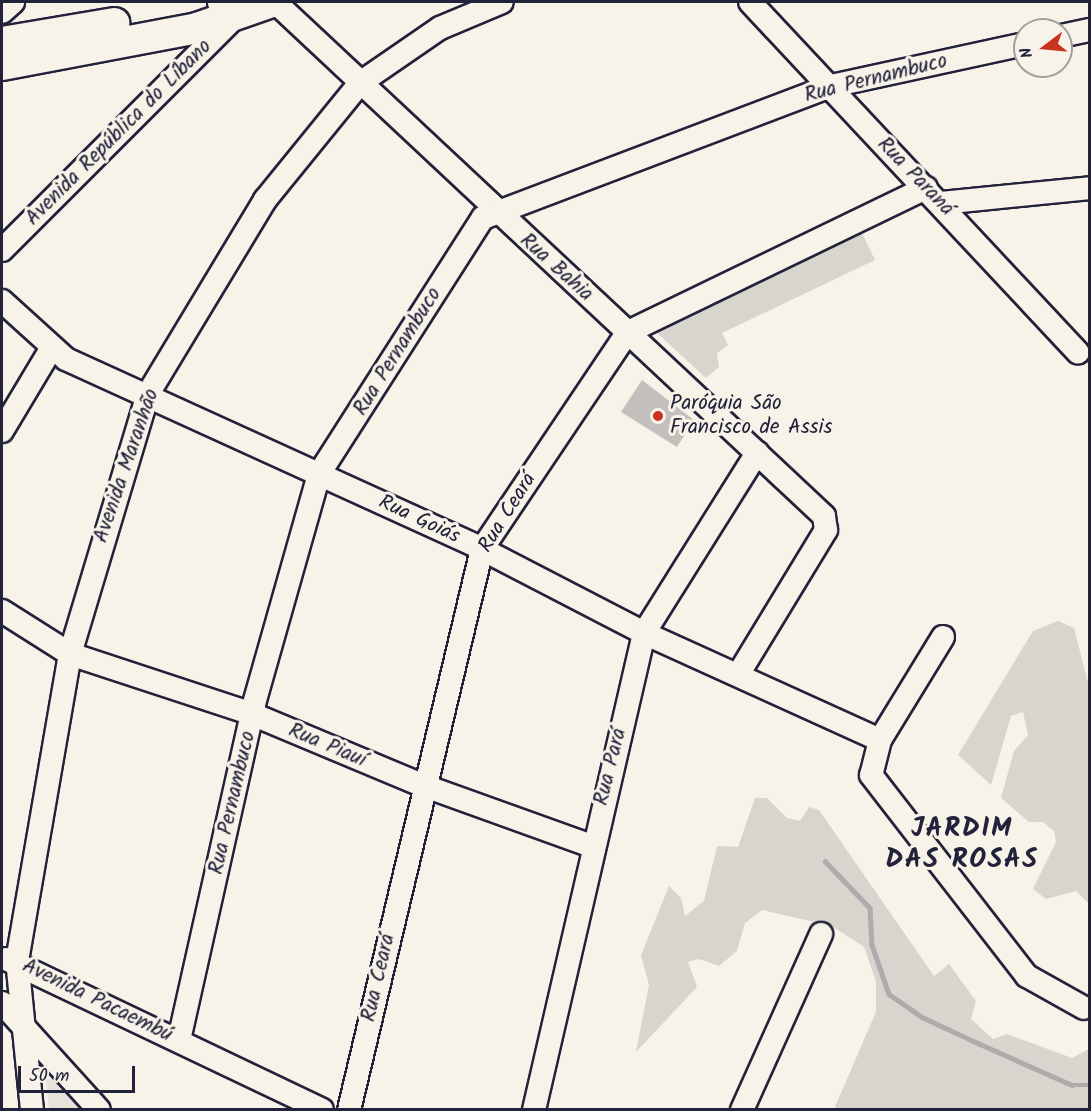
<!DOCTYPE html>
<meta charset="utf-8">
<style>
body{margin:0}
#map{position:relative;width:1091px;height:1111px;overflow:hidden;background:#f7f3e8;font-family:Kalam,sans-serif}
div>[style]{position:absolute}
.built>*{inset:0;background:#e7e3db}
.green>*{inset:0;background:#d8d5cf}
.stream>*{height:4.5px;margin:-2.25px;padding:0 2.25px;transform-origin:2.25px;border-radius:2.25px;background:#aeabad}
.building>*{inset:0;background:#c2bfbd}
.roads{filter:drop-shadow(2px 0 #22223b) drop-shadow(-2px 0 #22223b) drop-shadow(0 2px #22223b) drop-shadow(0 -2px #22223b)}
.minor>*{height:22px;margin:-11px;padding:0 11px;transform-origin:11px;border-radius:11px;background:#f7f3e8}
.major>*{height:30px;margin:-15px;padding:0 15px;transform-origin:15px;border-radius:15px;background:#f7f3e8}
.dots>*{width:16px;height:16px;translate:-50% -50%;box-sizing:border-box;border:3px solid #f7f3e8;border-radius:50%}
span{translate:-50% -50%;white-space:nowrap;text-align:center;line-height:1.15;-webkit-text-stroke:6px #f7f3e8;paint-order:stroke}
.street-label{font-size:21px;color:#22223b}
.poi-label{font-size:21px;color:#22223b}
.left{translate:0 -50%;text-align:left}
.district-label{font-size:27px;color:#22223b;font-weight:700;letter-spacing:1.5px}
.frame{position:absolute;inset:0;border:3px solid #22223b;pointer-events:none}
.north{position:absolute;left:1013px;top:18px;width:60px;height:60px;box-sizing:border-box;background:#f7f3e8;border:2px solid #a29fa3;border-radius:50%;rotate:254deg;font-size:16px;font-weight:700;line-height:24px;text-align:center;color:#22223b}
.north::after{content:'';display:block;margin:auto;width:21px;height:27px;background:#c8321e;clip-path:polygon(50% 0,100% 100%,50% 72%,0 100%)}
.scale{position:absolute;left:18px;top:1066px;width:117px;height:27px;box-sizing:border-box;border:3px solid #22223b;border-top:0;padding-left:8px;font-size:18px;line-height:21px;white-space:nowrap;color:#22223b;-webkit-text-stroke:4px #f7f3e8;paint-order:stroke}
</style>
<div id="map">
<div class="built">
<i style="clip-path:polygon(46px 1079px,55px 1079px,81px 1109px,49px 1109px)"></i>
</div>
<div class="green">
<i style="clip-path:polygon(861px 231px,875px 260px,722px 333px,728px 345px,717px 353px,719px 367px,706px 378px,656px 332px)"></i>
<i style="clip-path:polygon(1058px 621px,1074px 628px,1089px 686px,1089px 904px,1076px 891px,1046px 899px,1033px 889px,1056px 842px,1054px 831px,1043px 822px,1029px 822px,1001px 798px,1014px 751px,1028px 735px,1023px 712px,1011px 716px,991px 785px,958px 755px,1033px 631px)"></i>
<i style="clip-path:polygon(755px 798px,767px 798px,787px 818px,800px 821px,809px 807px,819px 810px,934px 976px,949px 964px,976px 1001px,971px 1019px,993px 1039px,1007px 1034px,1072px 1058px,1089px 1049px,1089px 1109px,834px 1109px,876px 1012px,876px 981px,864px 947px,832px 926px,762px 910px,745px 923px,737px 951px,719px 966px,699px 959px,688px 962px,697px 987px,636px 1052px,649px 985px,641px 955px,669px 886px,681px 898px,685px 916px,704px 901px,717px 846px,738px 847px)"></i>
</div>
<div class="stream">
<i style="left:825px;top:861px;width:65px;rotate:46.2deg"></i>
<i style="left:870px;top:908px;width:37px;rotate:87deg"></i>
<i style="left:872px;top:945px;width:52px;rotate:70.9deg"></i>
<i style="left:889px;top:994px;width:40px;rotate:34.9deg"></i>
<i style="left:922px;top:1017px;width:64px;rotate:25deg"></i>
<i style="left:980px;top:1044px;width:101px;rotate:24deg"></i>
<i style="left:1072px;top:1085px;width:18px"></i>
</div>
<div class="building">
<i style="clip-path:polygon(642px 380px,694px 420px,677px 447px,621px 412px)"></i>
</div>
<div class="roads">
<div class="minor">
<i style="left:275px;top:2px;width:752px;rotate:43.11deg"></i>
<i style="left:824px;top:516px;width:14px;rotate:82deg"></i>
<i style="left:826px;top:530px;width:167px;rotate:121.3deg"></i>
<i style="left:750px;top:2px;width:480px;rotate:46.9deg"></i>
<i style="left:219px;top:3px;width:1px;rotate:-90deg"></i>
<i style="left:2px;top:12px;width:15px;rotate:-42deg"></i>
<i style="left:1061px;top:36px;width:30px;rotate:-12deg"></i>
<i style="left:941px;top:203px;width:150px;rotate:-5.7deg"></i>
<i style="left:2px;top:250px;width:331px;rotate:-45deg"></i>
<i style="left:2px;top:301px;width:86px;rotate:42.2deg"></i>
<i style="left:66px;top:359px;width:457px;rotate:24.5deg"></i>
<i style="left:482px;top:549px;width:182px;rotate:27.4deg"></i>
<i style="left:644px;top:633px;width:259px;rotate:24.4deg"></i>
<i style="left:2px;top:431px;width:96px;rotate:-59.1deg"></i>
<i style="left:2px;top:611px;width:80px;rotate:32.3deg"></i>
<i style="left:70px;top:654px;width:192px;rotate:18.2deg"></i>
<i style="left:252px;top:714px;width:184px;rotate:22.7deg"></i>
<i style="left:422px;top:785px;width:180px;rotate:19.8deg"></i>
<i style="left:943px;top:637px;width:121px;rotate:121.5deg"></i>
<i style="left:880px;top:740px;width:36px;rotate:104deg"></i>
<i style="left:871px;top:775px;width:254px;rotate:52.2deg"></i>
<i style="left:1027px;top:976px;width:65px;rotate:29.3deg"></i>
<i style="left:6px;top:959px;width:350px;rotate:25.5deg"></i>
<i style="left:2px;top:1003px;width:144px;rotate:47.8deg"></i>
<i style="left:179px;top:1040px;width:344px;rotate:-77.4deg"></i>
<i style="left:254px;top:704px;width:239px;rotate:-74.2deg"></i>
<i style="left:319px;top:474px;width:304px;rotate:-57.4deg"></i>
<i style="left:483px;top:218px;width:368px;rotate:-20.8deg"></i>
<i style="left:827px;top:87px;width:203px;rotate:-12.3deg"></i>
<i style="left:32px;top:1110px;width:150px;rotate:-95.7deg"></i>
<i style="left:17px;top:961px;width:312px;rotate:-80.2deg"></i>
<i style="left:70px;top:654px;width:271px;rotate:-73.3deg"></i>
<i style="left:148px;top:394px;width:227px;rotate:-58.9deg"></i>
<i style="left:265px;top:200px;width:151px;rotate:-50.9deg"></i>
<i style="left:360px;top:83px;width:97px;rotate:-34.5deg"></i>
<i style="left:440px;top:28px;width:67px;rotate:-22.8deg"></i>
<i style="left:349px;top:1110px;width:577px;rotate:-76.66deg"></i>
<i style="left:482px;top:549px;width:262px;rotate:-56.1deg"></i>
<i style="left:628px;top:332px;width:331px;rotate:-25.8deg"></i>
<i style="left:534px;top:1110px;width:490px;rotate:-77deg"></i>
<i style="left:644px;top:633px;width:213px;rotate:-57.9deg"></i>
<i style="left:742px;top:1110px;width:193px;rotate:-65.8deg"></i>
</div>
<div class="major">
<i style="left:2px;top:42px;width:114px;rotate:-9.6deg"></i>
<i style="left:2px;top:65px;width:198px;rotate:-10.7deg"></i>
<i style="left:197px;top:28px;width:79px;rotate:-19.1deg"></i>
</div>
</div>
<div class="dots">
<i style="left:658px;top:416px;background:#c8321e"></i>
</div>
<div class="street-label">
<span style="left:876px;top:79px;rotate:-14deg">Rua Pernambuco</span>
<span style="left:119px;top:133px;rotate:-45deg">Avenida República do Líbano</span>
<span style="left:915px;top:177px;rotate:46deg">Rua Paraná</span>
<span style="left:556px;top:268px;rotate:42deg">Rua Bahia</span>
<span style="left:398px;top:352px;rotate:-58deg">Rua Pernambuco</span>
<span style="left:127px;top:466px;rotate:-71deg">Avenida Maranhão</span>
<span style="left:508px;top:513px;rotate:-58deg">Rua Ceará</span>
<span style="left:419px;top:520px;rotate:25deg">Rua Goiás</span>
<span style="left:327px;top:746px;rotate:23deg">Rua Piauí</span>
<span style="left:611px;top:767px;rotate:-76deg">Rua Pará</span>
<span style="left:233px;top:803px;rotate:-77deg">Rua Pernambuco</span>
<span style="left:379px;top:978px;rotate:-77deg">Rua Ceará</span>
<span style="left:97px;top:1001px;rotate:26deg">Avenida Pacaembú</span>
</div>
<div class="poi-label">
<span class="left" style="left:670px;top:416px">Paróquia São<br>Francisco de Assis</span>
</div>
<div class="district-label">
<span style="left:962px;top:844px">JARDIM<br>DAS ROSAS</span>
</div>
<div class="frame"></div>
<div class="north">N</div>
<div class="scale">50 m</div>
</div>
